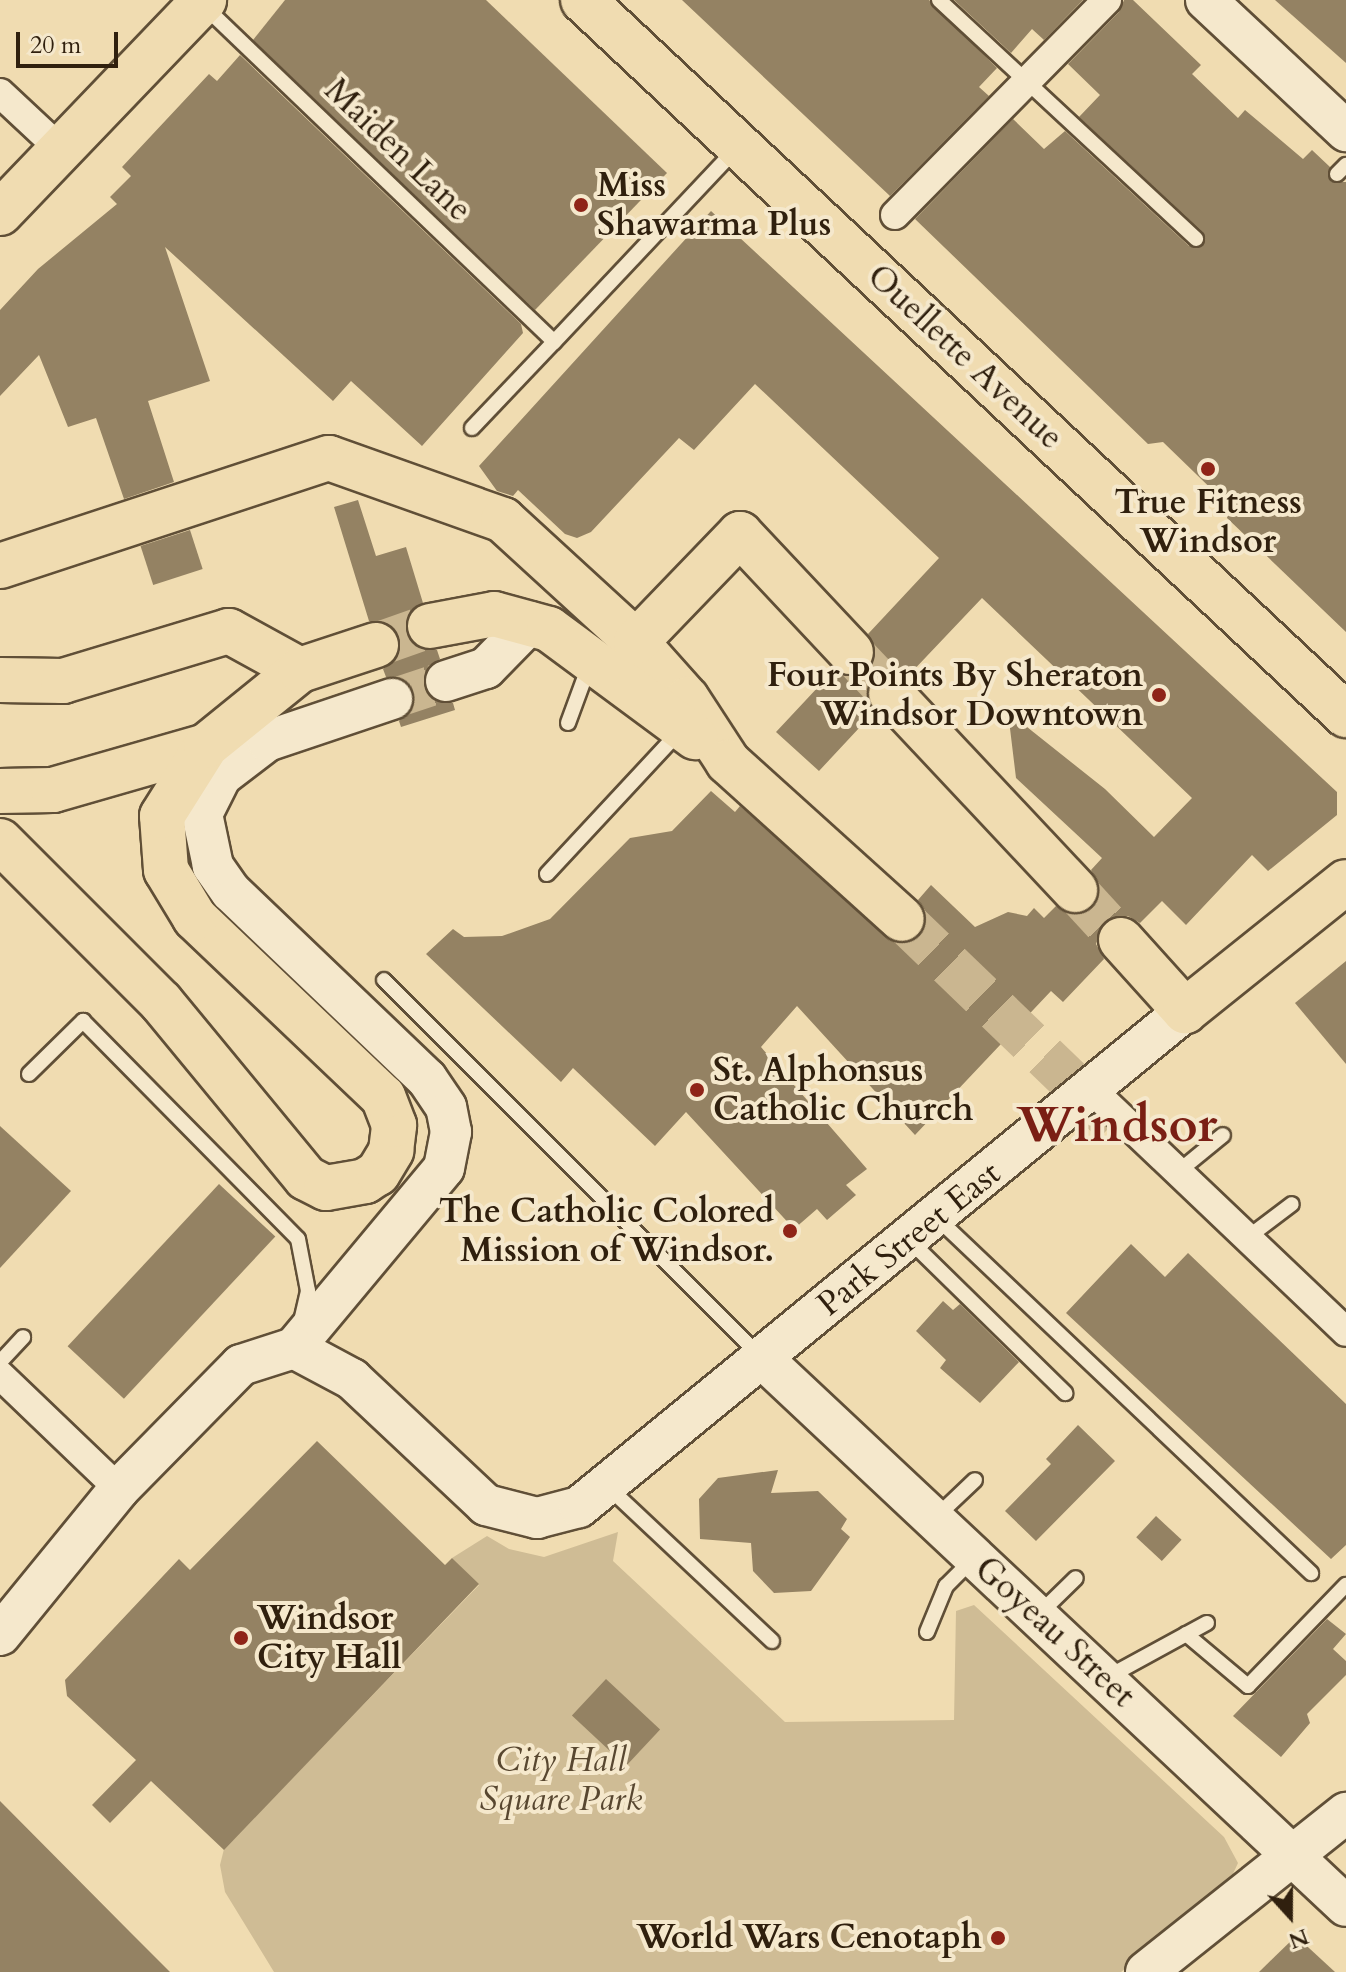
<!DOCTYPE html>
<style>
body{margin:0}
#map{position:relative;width:1346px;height:1972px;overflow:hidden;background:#f0dcb1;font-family:Cardo,serif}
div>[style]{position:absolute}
.green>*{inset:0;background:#cfbc95}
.building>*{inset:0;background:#948263;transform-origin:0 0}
.secondary-tunnel>*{height:40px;margin-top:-20px;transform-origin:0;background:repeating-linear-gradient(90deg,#cab690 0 40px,transparent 0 60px)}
.primary-tunnel>*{height:44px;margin-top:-22px;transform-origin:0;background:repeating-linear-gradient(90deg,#cab690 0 44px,transparent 0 66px)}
.roads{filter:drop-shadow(2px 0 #604f37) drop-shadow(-2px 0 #604f37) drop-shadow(0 2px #604f37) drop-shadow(0 -2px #604f37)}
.lane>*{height:14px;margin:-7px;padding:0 7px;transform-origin:7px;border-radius:7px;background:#f5e8cc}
.street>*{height:28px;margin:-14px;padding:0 14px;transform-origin:14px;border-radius:14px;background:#f5e8cc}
.secondary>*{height:40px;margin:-20px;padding:0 20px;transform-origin:20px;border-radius:20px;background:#f5e8cc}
.primary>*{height:44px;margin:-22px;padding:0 22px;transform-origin:22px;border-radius:22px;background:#f0dcb1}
.dots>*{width:22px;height:22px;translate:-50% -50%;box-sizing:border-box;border:4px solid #f5e8cc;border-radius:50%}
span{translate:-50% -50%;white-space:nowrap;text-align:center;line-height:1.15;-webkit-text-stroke:8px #f5e8cc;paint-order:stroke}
.street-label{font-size:34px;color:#30200e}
.poi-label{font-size:34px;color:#30200e;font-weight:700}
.left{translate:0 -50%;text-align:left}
.right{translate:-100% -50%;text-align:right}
.park-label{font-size:34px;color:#584730;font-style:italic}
.town-label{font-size:50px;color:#7a1f14;font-weight:700}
.north{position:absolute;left:1250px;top:1876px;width:80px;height:80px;-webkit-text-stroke:6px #f5e8cc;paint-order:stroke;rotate:159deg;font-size:22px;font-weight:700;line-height:32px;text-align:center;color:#30200e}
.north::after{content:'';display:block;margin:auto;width:28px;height:36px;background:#30200e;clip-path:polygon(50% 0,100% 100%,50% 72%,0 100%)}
.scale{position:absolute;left:16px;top:32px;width:102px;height:36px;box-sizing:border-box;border:4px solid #30200e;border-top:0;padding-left:10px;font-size:24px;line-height:28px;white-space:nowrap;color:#30200e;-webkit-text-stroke:6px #f5e8cc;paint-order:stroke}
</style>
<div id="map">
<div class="green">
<i style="clip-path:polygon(618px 1532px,613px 1561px,785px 1722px,954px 1720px,956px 1611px,974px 1605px,1224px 1837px,1238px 1863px,1226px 1889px,1121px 1972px,274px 1972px,225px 1892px,220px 1865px,224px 1849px,479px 1585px,452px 1558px,487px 1536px,509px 1549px,544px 1557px)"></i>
</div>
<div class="building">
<i style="clip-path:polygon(285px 0,486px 0,667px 173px,535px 310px,253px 40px)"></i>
<i style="clip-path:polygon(682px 0,929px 0,997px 68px,979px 87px,989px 96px,890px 196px)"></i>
<i style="clip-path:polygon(954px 0,1083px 0,1044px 40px,1032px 29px,1011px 53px)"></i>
<i style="clip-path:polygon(1124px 0,1133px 0,1201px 65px,1192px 74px,1238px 118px,1245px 110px,1303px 159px,1312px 150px,1330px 167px,1331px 182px,1346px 182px,1346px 632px,1227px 518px,1229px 506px,1163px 442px,1148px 444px,915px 219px,1013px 119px,1044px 149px,1065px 131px,1189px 246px,1203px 246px,1203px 232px,1079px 117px,1100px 95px,1068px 64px,1119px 12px)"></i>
<i style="clip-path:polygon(1275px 0,1346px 0,1346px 63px)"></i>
<i style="clip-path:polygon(240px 55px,521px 324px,523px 333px,422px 446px,351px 381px,333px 401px,165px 247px,210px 381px,148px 401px,174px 482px,124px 499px,96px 418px,68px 427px,39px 355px,0 396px,0 310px,38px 269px,117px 204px,110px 197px,131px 176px,122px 167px,209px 74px,217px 81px)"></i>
<i style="clip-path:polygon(711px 211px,1337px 792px,1337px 815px,1268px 871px,1252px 855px,1186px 925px,1162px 901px,1140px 923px,1128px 916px,1105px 921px,1096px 944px,1104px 959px,1063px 1002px,1051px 991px,915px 1135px,797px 1006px,761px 1047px,867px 1169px,846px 1185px,856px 1195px,827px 1220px,817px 1209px,794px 1229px,686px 1112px,655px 1146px,573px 1068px,561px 1082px,426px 954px,453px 929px,464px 937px,502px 936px,550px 919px,630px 838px,672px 831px,711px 791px,735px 812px,740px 806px,896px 943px,921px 935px,926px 912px,918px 900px,931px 885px,975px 927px,1008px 912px,1027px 916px,1034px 908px,1044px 918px,1056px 906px,1081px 914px,1099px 898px,1099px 884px,1091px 870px,1102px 858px,1016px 778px,1008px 712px,1105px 789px,1154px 837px,1192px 798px,982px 598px,908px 676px,886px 670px,873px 676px,867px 699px,874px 712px,819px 771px,776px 732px,834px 670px,856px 676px,869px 670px,875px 647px,868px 634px,939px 558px,755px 384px,694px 450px,679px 438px,591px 532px,577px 538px,565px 534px,518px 490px,513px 496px,497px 491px,479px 466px)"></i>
<i style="clip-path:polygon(358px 500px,376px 556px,406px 547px,423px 603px,407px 617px,406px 631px,421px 649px,437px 650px,440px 659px,428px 666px,424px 687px,431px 699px,453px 703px,455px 710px,401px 727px,399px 721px,414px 704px,414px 692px,407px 681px,386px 677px,383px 669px,395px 661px,400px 638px,392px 626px,369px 621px,334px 507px)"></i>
<i style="left:190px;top:530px;width:41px;height:52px;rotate:72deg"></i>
<i style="clip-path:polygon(1346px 961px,1346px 1064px,1295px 1003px)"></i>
<i style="clip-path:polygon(0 1126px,71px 1191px,0 1268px)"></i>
<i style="left:219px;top:1184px;width:77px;height:222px;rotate:43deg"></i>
<i style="clip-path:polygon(1131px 1244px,1165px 1277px,1188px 1253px,1346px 1404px,1346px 1545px,1331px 1559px,1066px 1313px)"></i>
<i style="clip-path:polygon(943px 1301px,953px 1310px,960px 1304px,1019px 1362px,980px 1403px,940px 1368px,946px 1360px,916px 1331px)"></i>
<i style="clip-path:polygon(1078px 1425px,1115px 1461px,1036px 1541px,1005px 1511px,1051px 1464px,1046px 1459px)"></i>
<i style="clip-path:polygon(317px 1441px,445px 1565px,452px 1558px,479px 1584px,224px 1850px,151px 1781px,110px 1823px,92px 1805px,136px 1760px,67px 1696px,65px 1680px,179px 1559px,190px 1570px)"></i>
<i style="clip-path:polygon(778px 1470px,771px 1493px,818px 1491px,847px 1519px,841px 1529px,850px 1537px,811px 1591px,774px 1593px,753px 1571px,751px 1543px,700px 1539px,699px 1499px,718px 1478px)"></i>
<i style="left:1156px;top:1516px;width:35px;height:29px;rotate:43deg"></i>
<i style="clip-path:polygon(1327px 1619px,1346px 1634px,1333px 1649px,1346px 1661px,1346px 1675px,1307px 1714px,1310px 1723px,1281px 1757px,1233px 1716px)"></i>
<i style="left:606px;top:1679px;width:74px;height:50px;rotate:43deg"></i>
<i style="clip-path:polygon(0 1801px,130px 1932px,170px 1972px,0 1972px)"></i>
<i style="clip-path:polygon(1296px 1936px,1335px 1972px,1259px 1972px)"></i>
</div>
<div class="secondary-tunnel">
<i style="left:392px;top:699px;width:57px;rotate:-18.4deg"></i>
</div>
<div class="primary-tunnel">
<i style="left:376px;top:645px;width:57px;rotate:-19.4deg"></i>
<i style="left:851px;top:652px;width:58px;rotate:46.4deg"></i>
<i style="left:1075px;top:890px;width:68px;rotate:47.4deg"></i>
<i style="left:902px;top:919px;width:294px;rotate:43.9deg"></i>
</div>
<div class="roads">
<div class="lane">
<i style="left:939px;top:0;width:351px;rotate:42.9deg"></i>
<i style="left:204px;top:6px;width:485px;rotate:43.8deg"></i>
<i style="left:554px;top:342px;width:267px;rotate:-46.7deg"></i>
<i style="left:1337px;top:174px;width:13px;rotate:-45deg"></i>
<i style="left:472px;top:428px;width:119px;rotate:-46.4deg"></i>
<i style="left:568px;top:723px;width:61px;rotate:-69.8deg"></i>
<i style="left:547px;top:874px;width:195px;rotate:-47.1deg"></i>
<i style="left:384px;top:980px;width:532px;rotate:45deg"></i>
<i style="left:29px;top:1074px;width:76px;rotate:-44.5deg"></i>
<i style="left:83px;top:1021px;width:306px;rotate:45.4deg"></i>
<i style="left:298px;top:1239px;width:53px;rotate:79.1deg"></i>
<i style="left:308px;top:1291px;width:31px;rotate:103deg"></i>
<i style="left:1178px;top:1172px;width:58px;rotate:-39.4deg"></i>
<i style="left:937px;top:1218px;width:516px;rotate:43.51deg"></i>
<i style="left:1247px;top:1238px;width:56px;rotate:-37.1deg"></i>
<i style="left:909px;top:1240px;width:219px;rotate:44.4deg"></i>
<i style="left:0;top:1362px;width:34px;rotate:-47deg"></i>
<i style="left:608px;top:1487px;width:225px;rotate:43.2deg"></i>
<i style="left:935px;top:1518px;width:55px;rotate:-43.5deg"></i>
<i style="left:1037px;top:1616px;width:54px;rotate:-44.3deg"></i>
<i style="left:927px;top:1632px;width:50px;rotate:-67.6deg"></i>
<i style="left:946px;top:1586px;width:38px;rotate:-45deg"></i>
<i style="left:1186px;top:1634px;width:81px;rotate:40deg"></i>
<i style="left:1248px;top:1686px;width:141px;rotate:-45.9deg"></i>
<i style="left:1106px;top:1678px;width:115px;rotate:-28.6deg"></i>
</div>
<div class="street">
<i style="left:0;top:93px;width:82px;rotate:43deg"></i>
<i style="left:895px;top:215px;width:302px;rotate:-45.4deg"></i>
<i style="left:1091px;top:1089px;width:352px;rotate:43.6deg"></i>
<i style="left:0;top:1375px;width:165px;rotate:43.8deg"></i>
</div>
<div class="secondary">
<i style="left:1206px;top:0;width:192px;rotate:43.1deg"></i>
<i style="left:446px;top:681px;width:42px;rotate:-18deg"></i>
<i style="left:486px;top:668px;width:64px;rotate:-45.6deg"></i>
<i style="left:294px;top:1348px;width:66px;rotate:28.1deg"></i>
<i style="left:352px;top:1379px;width:184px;rotate:43.2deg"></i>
<i style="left:486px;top:1505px;width:53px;rotate:14.3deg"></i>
<i style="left:537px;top:1518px;width:43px;rotate:-14.7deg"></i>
<i style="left:579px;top:1507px;width:783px;rotate:-39.3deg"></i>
<i style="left:294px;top:1348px;width:234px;rotate:-50.2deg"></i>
<i style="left:444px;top:1168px;width:37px;rotate:-79deg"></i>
<i style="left:451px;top:1132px;width:25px;rotate:-101deg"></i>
<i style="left:446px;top:1107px;width:34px;rotate:-124deg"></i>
<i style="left:427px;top:1079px;width:271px;rotate:-136.3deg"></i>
<i style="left:231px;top:892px;width:32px;rotate:-125deg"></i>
<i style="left:213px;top:866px;width:53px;rotate:-101.9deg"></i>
<i style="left:202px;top:814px;width:42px;rotate:-63.4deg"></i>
<i style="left:221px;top:776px;width:58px;rotate:-37.3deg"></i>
<i style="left:267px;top:741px;width:132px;rotate:-18.6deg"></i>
<i style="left:763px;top:1359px;width:799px;rotate:43.18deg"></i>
<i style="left:0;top:1635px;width:188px;rotate:-50.8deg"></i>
<i style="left:119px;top:1489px;width:174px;rotate:-45.5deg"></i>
<i style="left:241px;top:1365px;width:56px;rotate:-17.8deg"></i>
<i style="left:1146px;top:1972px;width:256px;rotate:-38.5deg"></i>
</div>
<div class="primary">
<i style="left:583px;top:0;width:1046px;rotate:43.14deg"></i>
<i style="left:0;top:213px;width:295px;rotate:-46.2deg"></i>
<i style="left:0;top:566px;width:346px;rotate:-18.2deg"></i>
<i style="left:329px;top:458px;width:185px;rotate:19.6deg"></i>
<i style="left:503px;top:520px;width:180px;rotate:42.5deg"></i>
<i style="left:636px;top:642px;width:76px;rotate:48.2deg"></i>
<i style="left:687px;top:699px;width:75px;rotate:56.9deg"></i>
<i style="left:728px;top:762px;width:234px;rotate:42.1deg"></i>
<i style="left:430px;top:626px;width:65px;rotate:-10.6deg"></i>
<i style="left:494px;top:614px;width:57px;rotate:15.3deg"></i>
<i style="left:549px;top:629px;width:182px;rotate:36.5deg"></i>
<i style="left:636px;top:642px;width:150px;rotate:-46.1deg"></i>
<i style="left:740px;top:534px;width:162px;rotate:46.8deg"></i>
<i style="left:0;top:680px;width:63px;rotate:0.9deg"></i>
<i style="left:63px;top:681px;width:173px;rotate:-16.8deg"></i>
<i style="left:229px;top:631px;width:81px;rotate:28.8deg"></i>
<i style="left:891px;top:694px;width:269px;rotate:46.8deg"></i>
<i style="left:0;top:791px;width:53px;rotate:-1.1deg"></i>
<i style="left:53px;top:790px;width:159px;rotate:-16deg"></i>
<i style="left:0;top:841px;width:228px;rotate:45deg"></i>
<i style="left:161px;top:1002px;width:228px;rotate:50.5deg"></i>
<i style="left:306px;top:1178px;width:22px;rotate:27deg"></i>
<i style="left:326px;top:1188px;width:40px;rotate:-10deg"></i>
<i style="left:365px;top:1181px;width:15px;rotate:-32deg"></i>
<i style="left:378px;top:1173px;width:26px;rotate:-59deg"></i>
<i style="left:391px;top:1151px;width:26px;rotate:-83deg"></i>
<i style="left:394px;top:1125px;width:30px;rotate:-111deg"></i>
<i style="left:383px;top:1097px;width:260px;rotate:-136.4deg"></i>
<i style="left:195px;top:918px;width:56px;rotate:-121.1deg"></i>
<i style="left:166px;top:870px;width:54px;rotate:-94.2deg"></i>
<i style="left:162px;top:816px;width:83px;rotate:-57.8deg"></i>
<i style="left:206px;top:746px;width:121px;rotate:-39deg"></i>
<i style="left:300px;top:670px;width:80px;rotate:-18.2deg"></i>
<i style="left:1121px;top:940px;width:96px;rotate:48deg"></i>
<i style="left:1185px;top:1011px;width:206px;rotate:-38.7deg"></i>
</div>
</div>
<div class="dots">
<i style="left:581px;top:205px;background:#8f2418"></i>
<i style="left:1208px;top:469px;background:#8f2418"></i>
<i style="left:1159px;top:695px;background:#8f2418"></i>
<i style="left:697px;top:1090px;background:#8f2418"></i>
<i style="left:790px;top:1231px;background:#8f2418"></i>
<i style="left:241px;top:1638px;background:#8f2418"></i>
<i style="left:998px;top:1938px;background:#8f2418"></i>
</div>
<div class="street-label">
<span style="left:398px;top:150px;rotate:44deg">Maiden Lane</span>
<span style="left:965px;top:357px;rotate:43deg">Ouellette Avenue</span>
<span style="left:909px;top:1239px;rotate:-39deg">Park Street East</span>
<span style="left:1055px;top:1632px;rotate:43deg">Goyeau Street</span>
</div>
<div class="poi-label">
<span class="left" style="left:597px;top:205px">Miss<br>Shawarma Plus</span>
<span style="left:1208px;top:522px">True Fitness<br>Windsor</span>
<span class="right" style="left:1143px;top:695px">Four Points By Sheraton<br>Windsor Downtown</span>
<span class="left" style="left:713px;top:1090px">St. Alphonsus<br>Catholic Church</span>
<span class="right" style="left:774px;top:1231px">The Catholic Colored<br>Mission of Windsor.</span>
<span class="left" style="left:257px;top:1638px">Windsor<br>City Hall</span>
<span class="right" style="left:982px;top:1938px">World Wars Cenotaph</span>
</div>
<div class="park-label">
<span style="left:561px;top:1780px">City Hall<br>Square Park</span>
</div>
<div class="town-label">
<span style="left:1117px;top:1126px">Windsor</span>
</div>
<div class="north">N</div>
<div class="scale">20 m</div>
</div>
